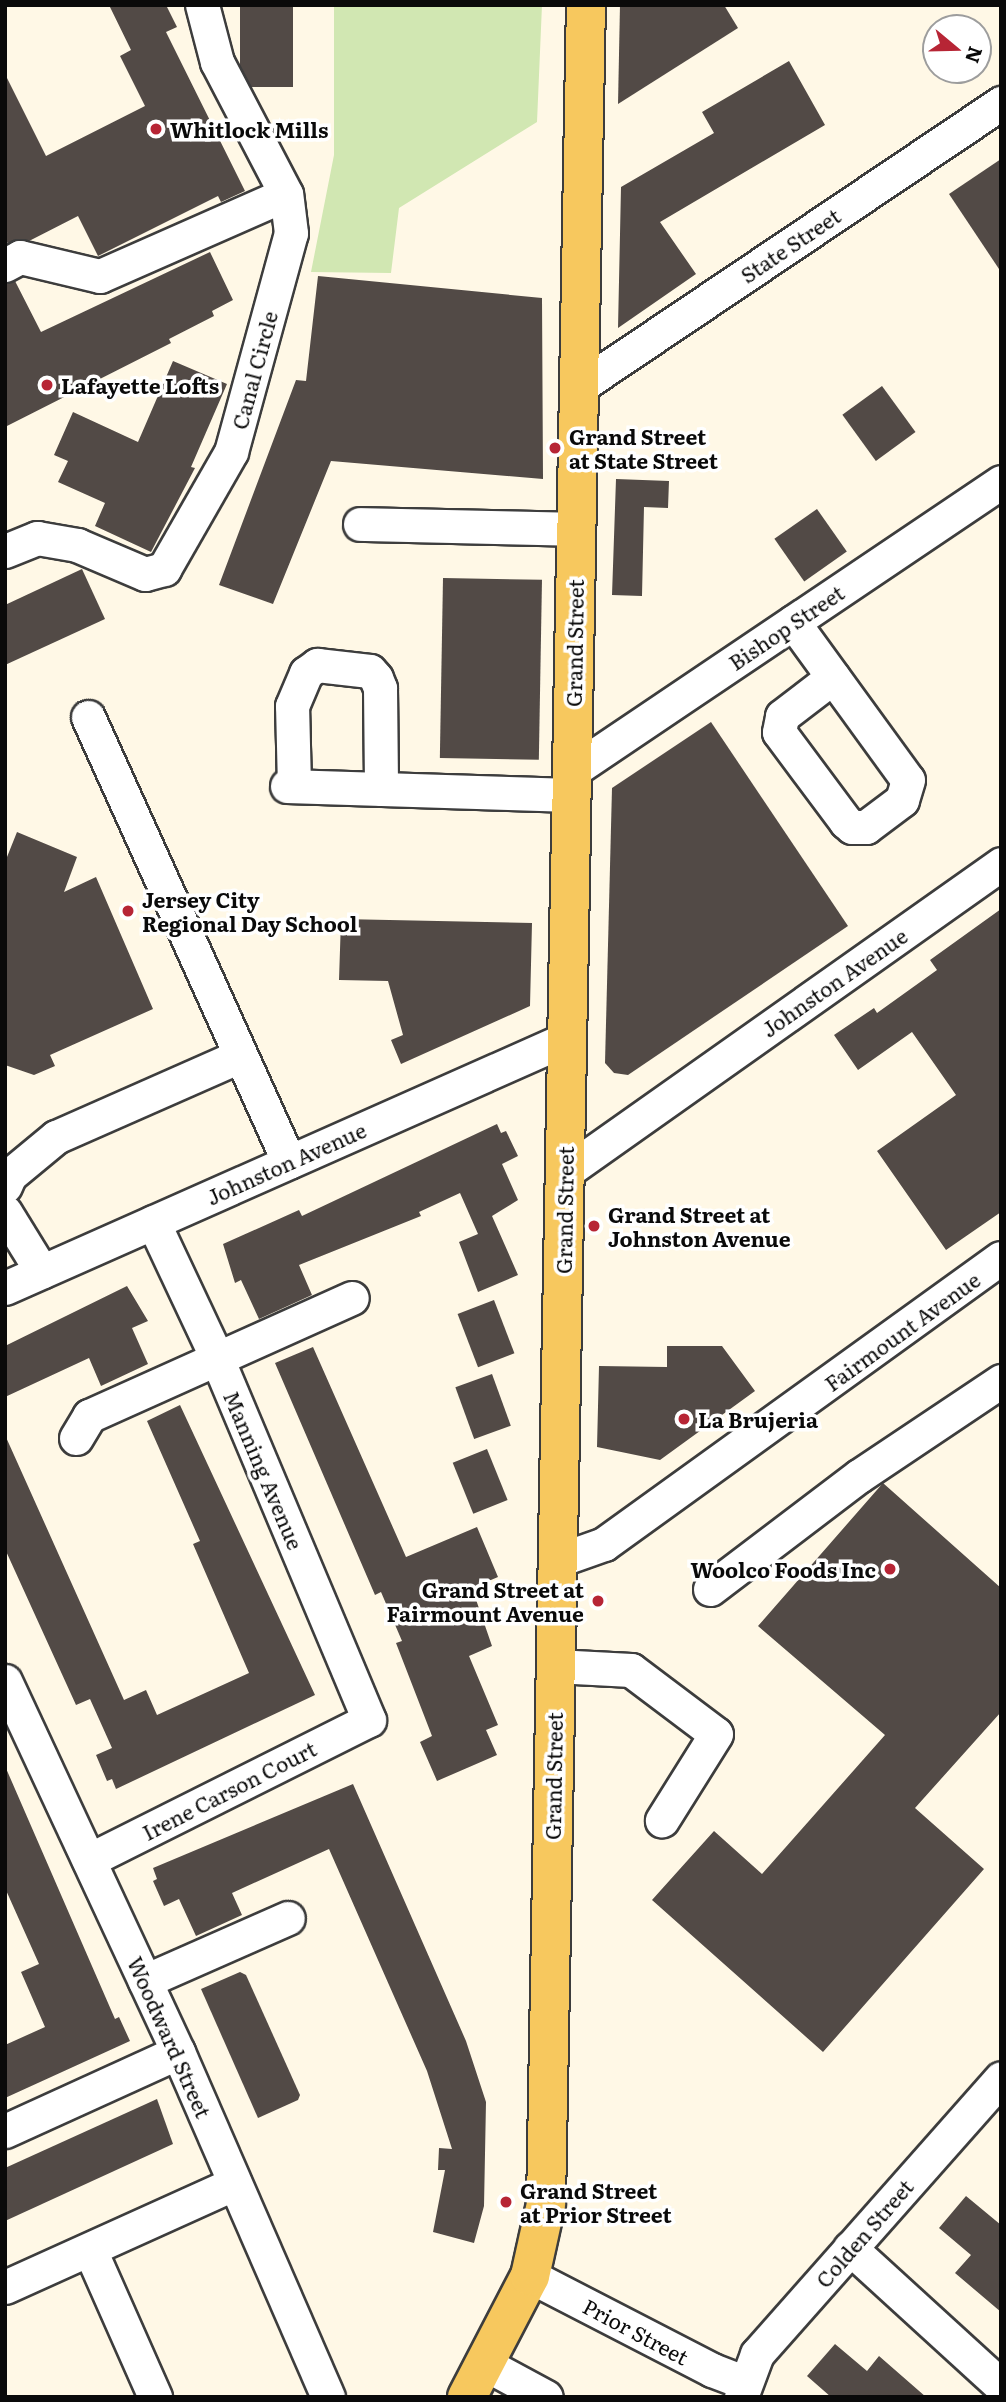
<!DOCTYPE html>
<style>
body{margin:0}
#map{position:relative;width:1006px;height:2402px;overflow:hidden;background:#fff8e6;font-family:Literata,serif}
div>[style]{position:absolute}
.green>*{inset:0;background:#d1e7b2}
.building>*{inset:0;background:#524a46;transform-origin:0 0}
.roads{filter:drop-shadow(2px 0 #3d3d3d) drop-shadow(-2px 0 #3d3d3d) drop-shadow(0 2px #3d3d3d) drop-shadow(0 -2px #3d3d3d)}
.minor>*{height:33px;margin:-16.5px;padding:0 16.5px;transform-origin:16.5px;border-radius:16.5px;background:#fff}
.major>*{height:38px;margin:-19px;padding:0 19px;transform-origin:19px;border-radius:19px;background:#f7c85e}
.dots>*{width:19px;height:19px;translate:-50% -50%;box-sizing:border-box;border:4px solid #fff;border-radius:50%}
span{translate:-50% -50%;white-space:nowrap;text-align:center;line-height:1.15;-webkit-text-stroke:7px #fff;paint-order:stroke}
.poi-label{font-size:21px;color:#0a0a0a;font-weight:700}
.left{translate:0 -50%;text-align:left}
.right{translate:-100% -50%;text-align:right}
.street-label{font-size:21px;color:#0a0a0a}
.frame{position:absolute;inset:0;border:7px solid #0a0a0a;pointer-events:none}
.north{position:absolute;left:922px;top:14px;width:70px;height:70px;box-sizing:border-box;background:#fff;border:2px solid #9d9d9d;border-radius:50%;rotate:109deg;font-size:19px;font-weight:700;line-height:28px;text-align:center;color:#0a0a0a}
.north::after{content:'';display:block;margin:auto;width:24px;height:32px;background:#b72535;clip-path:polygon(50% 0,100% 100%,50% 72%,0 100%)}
</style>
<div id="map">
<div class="green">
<i style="clip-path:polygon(334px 5px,542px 5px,537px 122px,399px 208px,391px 273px,311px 272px,334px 155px)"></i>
</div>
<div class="building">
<i style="clip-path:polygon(109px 5px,166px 5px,177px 27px,166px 32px,245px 191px,221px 202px,218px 196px,98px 256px,78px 216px,31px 240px,5px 243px,5px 74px,46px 156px,145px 106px,120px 56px,131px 50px)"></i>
<i style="left:240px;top:5px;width:53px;height:82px"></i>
<i style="clip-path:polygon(620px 5px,724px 5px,738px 28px,618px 104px)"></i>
<i style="clip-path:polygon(789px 61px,825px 125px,660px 222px,696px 274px,618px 328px,621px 187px,714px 133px,702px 112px)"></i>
<i style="clip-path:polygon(1001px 159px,1001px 272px,949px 194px)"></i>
<i style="clip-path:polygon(210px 252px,233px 300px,212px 311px,214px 316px,169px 339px,171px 343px,5px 427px,5px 284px,15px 281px,41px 332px)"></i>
<i style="clip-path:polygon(318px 276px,542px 298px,543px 479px,331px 461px,273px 604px,219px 585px,296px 380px,306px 381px)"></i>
<i style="clip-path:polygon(173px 361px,227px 384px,191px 467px,195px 468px,151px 552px,95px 526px,105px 503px,58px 482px,68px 461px,54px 455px,73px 412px,138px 442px)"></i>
<i style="left:882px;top:386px;width:57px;height:49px;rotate:54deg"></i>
<i style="clip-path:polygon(616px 479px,669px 481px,668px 508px,644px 507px,642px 596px,612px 595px)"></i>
<i style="left:817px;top:509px;width:52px;height:52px;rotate:55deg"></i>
<i style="clip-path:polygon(82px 569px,105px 619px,5px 665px,5px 605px)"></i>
<i style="left:443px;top:578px;width:99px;height:180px;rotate:1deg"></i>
<i style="clip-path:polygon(711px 722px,848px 926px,628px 1075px,614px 1073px,605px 1063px,612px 788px)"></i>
<i style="clip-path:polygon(17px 832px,77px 857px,64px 892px,96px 877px,153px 1009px,50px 1055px,55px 1066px,34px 1075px,5px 1065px,5px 862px)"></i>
<i style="clip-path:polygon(1001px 909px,1001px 1212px,946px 1250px,877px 1151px,956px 1095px,912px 1032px,858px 1070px,834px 1035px,874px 1008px,877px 1013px,937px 970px,930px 960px)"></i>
<i style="clip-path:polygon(341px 919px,532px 923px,530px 1006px,401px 1064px,391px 1040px,403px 1035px,388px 981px,339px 980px)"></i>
<i style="clip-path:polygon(497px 1124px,501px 1133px,506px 1131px,518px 1156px,502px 1164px,518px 1200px,492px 1216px,518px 1275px,478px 1292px,459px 1242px,478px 1234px,460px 1193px,419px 1212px,421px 1216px,299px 1265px,312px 1295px,259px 1319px,241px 1280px,235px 1283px,223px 1244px,299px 1210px,302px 1216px)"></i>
<i style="clip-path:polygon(127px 1286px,148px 1321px,132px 1328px,148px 1364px,101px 1386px,89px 1358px,5px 1397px,5px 1346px)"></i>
<i style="left:494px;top:1300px;width:57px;height:39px;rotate:69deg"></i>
<i style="clip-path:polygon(667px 1346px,722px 1346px,755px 1391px,660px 1460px,597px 1447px,599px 1366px,667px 1367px)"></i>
<i style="clip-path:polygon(313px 1347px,406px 1557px,477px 1527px,498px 1577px,472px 1588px,492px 1646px,469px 1656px,498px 1725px,486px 1730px,497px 1755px,437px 1781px,420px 1742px,432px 1736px,396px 1643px,402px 1641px,381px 1592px,375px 1595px,275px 1363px)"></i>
<i style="left:492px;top:1374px;width:55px;height:39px;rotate:70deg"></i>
<i style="clip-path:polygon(180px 1405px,315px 1695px,116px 1789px,112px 1779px,107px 1781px,96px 1755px,112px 1748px,90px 1699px,76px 1705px,5px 1549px,5px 1435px,124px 1700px,146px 1690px,157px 1715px,249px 1673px,193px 1544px,200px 1541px,147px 1421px)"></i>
<i style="left:487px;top:1449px;width:55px;height:37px;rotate:68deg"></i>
<i style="clip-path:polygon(883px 1483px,1001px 1588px,1001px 1712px,915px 1808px,984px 1869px,823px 2052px,652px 1900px,714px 1831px,762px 1874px,885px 1735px,758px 1626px)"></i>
<i style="clip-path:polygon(5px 1766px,115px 2019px,119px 2017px,130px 2041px,5px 2098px,5px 2045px,45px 2027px,21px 1972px,39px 1964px,5px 1888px)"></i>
<i style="clip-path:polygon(353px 1784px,466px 2041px,486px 2102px,484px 2206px,474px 2243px,433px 2232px,445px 2170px,438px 2170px,439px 2148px,452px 2149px,427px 2071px,329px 1849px,232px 1893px,242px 1915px,196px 1936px,179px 1899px,164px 1906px,153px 1881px,157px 1879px,153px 1868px)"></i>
<i style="clip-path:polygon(240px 1972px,246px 1975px,300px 2095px,298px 2100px,258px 2118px,201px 1989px)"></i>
<i style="clip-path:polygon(157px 2099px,173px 2144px,5px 2221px,5px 2168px)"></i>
<i style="clip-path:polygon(966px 2196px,1001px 2225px,1001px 2312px,955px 2273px,971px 2255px,939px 2228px)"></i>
<i style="clip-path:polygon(835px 2344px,867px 2371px,879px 2356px,926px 2397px,831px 2397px,807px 2376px)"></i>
</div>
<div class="roads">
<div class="minor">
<i style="left:5px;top:265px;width:17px;rotate:-28deg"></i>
<i style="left:20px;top:257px;width:82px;rotate:13.4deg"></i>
<i style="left:100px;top:276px;width:203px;rotate:-23.8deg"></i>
<i style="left:579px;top:387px;width:509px;rotate:-33.94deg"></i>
<i style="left:360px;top:524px;width:216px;rotate:1.3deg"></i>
<i style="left:5px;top:551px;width:35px;rotate:-22deg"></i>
<i style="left:37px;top:538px;width:41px;rotate:9.9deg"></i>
<i style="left:77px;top:545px;width:74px;rotate:23.1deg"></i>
<i style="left:145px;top:574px;width:20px;rotate:-15deg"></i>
<i style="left:164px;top:569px;width:135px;rotate:-60.2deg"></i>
<i style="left:231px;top:452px;width:227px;rotate:-74.7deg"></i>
<i style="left:291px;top:233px;width:39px;rotate:-97deg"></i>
<i style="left:286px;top:194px;width:149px;rotate:-117.6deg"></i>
<i style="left:217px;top:62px;width:59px;rotate:-104.7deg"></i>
<i style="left:793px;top:622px;width:195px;rotate:54deg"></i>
<i style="left:908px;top:780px;width:21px;rotate:107deg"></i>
<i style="left:902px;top:800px;width:45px;rotate:143.1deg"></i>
<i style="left:866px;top:827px;width:14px;rotate:180deg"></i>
<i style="left:852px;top:827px;width:8px;rotate:-140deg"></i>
<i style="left:846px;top:822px;width:112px;rotate:-126.7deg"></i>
<i style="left:779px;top:732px;width:16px;rotate:-79deg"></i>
<i style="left:782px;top:716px;width:64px;rotate:-37.4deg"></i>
<i style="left:88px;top:717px;width:488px;rotate:65.7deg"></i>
<i style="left:572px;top:771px;width:517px;rotate:-33.97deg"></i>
<i style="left:287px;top:786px;width:284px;rotate:1.8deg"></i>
<i style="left:294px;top:786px;width:80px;rotate:-91.4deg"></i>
<i style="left:292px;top:706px;width:36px;rotate:-67deg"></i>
<i style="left:306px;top:673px;width:14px;rotate:-36deg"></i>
<i style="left:317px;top:665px;width:53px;rotate:6.5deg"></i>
<i style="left:370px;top:671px;width:9px;rotate:49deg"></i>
<i style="left:376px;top:678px;width:11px;rotate:68deg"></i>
<i style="left:380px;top:688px;width:101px;rotate:89.4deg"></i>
<i style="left:564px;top:1173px;width:535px;rotate:-35.26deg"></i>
<i style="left:5px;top:1186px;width:12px;rotate:-66deg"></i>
<i style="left:10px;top:1175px;width:60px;rotate:-39.6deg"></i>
<i style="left:56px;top:1137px;width:201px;rotate:-23.8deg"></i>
<i style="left:5px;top:1212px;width:70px;rotate:58.3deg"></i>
<i style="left:5px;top:1288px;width:614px;rotate:-23.93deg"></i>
<i style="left:76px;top:1438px;width:26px;rotate:-59deg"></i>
<i style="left:89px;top:1416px;width:288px;rotate:-24.2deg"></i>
<i style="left:556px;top:1561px;width:51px;rotate:-19.5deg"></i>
<i style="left:604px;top:1544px;width:489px;rotate:-35.8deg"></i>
<i style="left:710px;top:1589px;width:187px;rotate:-37.2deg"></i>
<i style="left:859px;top:1476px;width:171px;rotate:-33.8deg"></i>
<i style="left:555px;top:1666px;width:76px;rotate:3deg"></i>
<i style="left:631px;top:1670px;width:106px;rotate:37deg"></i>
<i style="left:716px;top:1734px;width:102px;rotate:122.1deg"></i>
<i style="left:5px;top:1681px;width:409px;rotate:65deg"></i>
<i style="left:178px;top:2052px;width:376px;rotate:66.5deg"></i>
<i style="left:89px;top:1860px;width:313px;rotate:-26.6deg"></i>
<i style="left:369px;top:1720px;width:393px;rotate:-112.8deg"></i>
<i style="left:217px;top:1358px;width:150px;rotate:-115.2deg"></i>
<i style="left:145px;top:1981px;width:156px;rotate:-23.8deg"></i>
<i style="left:5px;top:2131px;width:190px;rotate:-24.5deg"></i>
<i style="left:850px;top:2248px;width:205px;rotate:42.4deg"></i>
<i style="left:90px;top:2250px;width:161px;rotate:66.1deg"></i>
<i style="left:530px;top:2276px;width:205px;rotate:27.3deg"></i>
<i style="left:712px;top:2370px;width:34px;rotate:21deg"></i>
<i style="left:5px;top:2287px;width:252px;rotate:-24.3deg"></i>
<i style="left:485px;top:2364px;width:69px;rotate:28.4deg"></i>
<i style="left:741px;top:2397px;width:46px;rotate:-69.6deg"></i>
<i style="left:757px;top:2354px;width:368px;rotate:-48.5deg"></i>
</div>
<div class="major">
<i style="left:467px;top:2397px;width:136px;rotate:-62.5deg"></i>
<i style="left:530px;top:2276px;width:74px;rotate:-77.5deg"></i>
<i style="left:546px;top:2204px;width:2199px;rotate:-88.96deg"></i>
</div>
</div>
<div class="dots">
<i style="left:156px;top:129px;background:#b72535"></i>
<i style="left:47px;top:385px;background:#b72535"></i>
<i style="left:555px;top:448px;background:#b72535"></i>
<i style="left:128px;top:911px;background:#b72535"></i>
<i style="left:594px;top:1226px;background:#b72535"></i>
<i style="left:684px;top:1419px;background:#b72535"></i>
<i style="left:890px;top:1569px;background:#b72535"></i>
<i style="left:598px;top:1601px;background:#b72535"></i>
<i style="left:506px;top:2202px;background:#b72535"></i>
</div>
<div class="poi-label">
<span class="left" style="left:170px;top:129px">Whitlock Mills</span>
<span class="left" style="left:61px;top:385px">Lafayette Lofts</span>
<span class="left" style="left:569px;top:448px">Grand Street<br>at State Street</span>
<span class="left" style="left:142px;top:911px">Jersey City<br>Regional Day School</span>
<span class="left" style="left:608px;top:1226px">Grand Street at<br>Johnston Avenue</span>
<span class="left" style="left:698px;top:1419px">La Brujeria</span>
<span class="right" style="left:876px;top:1569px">Woolco Foods Inc</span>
<span class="right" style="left:584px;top:1601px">Grand Street at<br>Fairmount Avenue</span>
<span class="left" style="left:520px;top:2202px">Grand Street<br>at Prior Street</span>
</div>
<div class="street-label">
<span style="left:790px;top:245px;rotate:-34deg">State Street</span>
<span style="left:254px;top:370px;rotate:-75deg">Canal Circle</span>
<span style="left:786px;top:627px;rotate:-34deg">Bishop Street</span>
<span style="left:574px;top:643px;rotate:-89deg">Grand Street</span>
<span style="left:834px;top:982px;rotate:-35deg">Johnston Avenue</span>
<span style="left:286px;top:1163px;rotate:-24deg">Johnston Avenue</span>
<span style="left:564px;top:1210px;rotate:-89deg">Grand Street</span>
<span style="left:902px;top:1331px;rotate:-36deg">Fairmount Avenue</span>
<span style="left:264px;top:1470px;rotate:67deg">Manning Avenue</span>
<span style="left:553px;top:1776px;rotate:-89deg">Grand Street</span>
<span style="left:229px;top:1790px;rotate:-27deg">Irene Carson Court</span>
<span style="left:170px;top:2037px;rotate:66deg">Woodward Street</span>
<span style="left:864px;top:2233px;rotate:-49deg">Colden Street</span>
<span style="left:636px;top:2331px;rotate:28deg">Prior Street</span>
</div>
<div class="frame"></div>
<div class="north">N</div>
</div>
